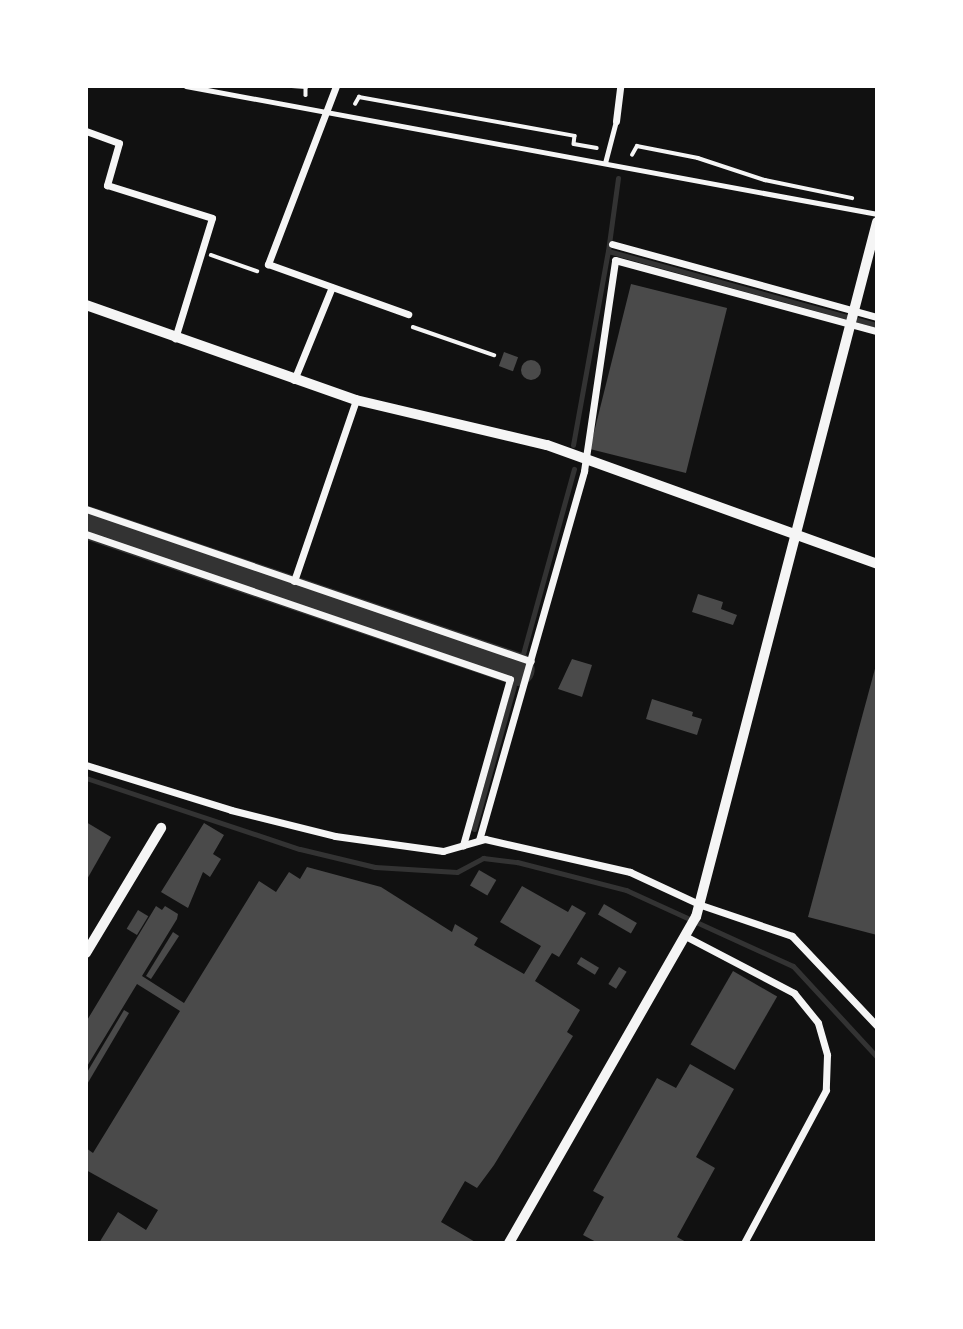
<!DOCTYPE html>
<style>
body{margin:0}
#map{position:relative;width:963px;height:1329px;overflow:hidden;background:#111;font-family:Mulish,sans-serif}
div>[style]{position:absolute}
.stream>*{height:5px;margin:-2.5px;padding:0 2.5px;transform-origin:2.5px;border-radius:2.5px;background:#333}
.river>*{height:33px;margin:-16.5px;padding:0 16.5px;transform-origin:16.5px;border-radius:16.5px;background:#333}
.building>*{inset:0;background:#4a4a4a;transform-origin:0 0}
.round{border-radius:50%}
.path>*{height:3.5px;margin:-1.75px;padding:0 1.75px;transform-origin:1.75px;border-radius:1.75px;background:#f5f5f5}
.service>*{height:4.5px;margin:-2.25px;padding:0 2.25px;transform-origin:2.25px;border-radius:2.25px;background:#f5f5f5}
.minor>*{height:7px;margin:-3.5px;padding:0 3.5px;transform-origin:3.5px;border-radius:3.5px;background:#f5f5f5}
.tertiary>*{height:10px;margin:-5px;padding:0 5px;transform-origin:5px;border-radius:5px;background:#f5f5f5}
span{translate:-50% -50%;white-space:nowrap;text-align:center;line-height:1.15;-webkit-text-stroke:7px #fff;paint-order:stroke}
.frame{position:absolute;inset:0;border:88px solid #fff;pointer-events:none}
</style>
<div id="map">
<div class="stream">
<i style="left:618px;top:178px;width:74px;rotate:97.8deg"></i>
<i style="left:608px;top:251px;width:279px;rotate:15.4deg"></i>
<i style="left:573px;top:445px;width:197px;rotate:-79.8deg"></i>
<i style="left:523px;top:654px;width:192px;rotate:-74.6deg"></i>
<i style="left:518px;top:669px;width:7px;rotate:-74deg"></i>
<i style="left:86px;top:778px;width:225px;rotate:18.4deg"></i>
<i style="left:300px;top:849px;width:77px;rotate:13.5deg"></i>
<i style="left:375px;top:867px;width:82px;rotate:3.5deg"></i>
<i style="left:457px;top:872px;width:30px;rotate:-28deg"></i>
<i style="left:483px;top:858px;width:34px;rotate:7deg"></i>
<i style="left:517px;top:862px;width:113px;rotate:14.4deg"></i>
<i style="left:626px;top:890px;width:183px;rotate:24.5deg"></i>
<i style="left:793px;top:966px;width:124px;rotate:47.3deg"></i>
<i style="left:474px;top:829px;width:148px;rotate:-74.4deg"></i>
</div>
<div class="river">
<i style="left:86px;top:522px;width:456px;rotate:18.8deg"></i>
</div>
<div class="building">
<i style="left:631px;top:284px;width:99px;height:170px;rotate:14deg"></i>
<i style="left:504px;top:352px;width:15px;height:15px;rotate:20deg"></i>
<i class="round" style="left:521px;top:360px;width:20px;height:20px"></i>
<i style="clip-path:polygon(698px 594px,723px 602px,721px 609px,737px 615px,733px 625px,692px 612px)"></i>
<i style="clip-path:polygon(572px 659px,592px 665px,582px 697px,558px 689px)"></i>
<i style="clip-path:polygon(876px 665px,877px 665px,877px 935px,808px 917px)"></i>
<i style="clip-path:polygon(652px 699px,693px 712px,692px 716px,702px 719px,697px 735px,646px 719px)"></i>
<i style="clip-path:polygon(86px 822px,111px 837px,86px 881px)"></i>
<i style="clip-path:polygon(204px 823px,224px 835px,213px 854px,221px 859px,210px 877px,203px 872px,188px 908px,161px 892px)"></i>
<i style="clip-path:polygon(307px 867px,381px 887px,452px 932px,455px 924px,478px 938px,474px 945px,524px 974px,541px 946px,500px 922px,522px 886px,568px 912px,572px 905px,586px 913px,559px 957px,552px 953px,535px 981px,580px 1010px,567px 1032px,573px 1036px,494px 1165px,477px 1188px,465px 1181px,441px 1222px,477px 1243px,99px 1243px,118px 1212px,146px 1230px,158px 1210px,86px 1170px,86px 1148px,93px 1153px,180px 1011px,137px 984px,86px 1068px,86px 1022px,156px 906px,162px 910px,165px 906px,178px 914px,177px 919px,142px 976px,184px 1003px,259px 881px,276px 892px,289px 872px,300px 879px)"></i>
<i style="left:479px;top:870px;width:20px;height:18px;rotate:30deg"></i>
<i style="left:604px;top:904px;width:38px;height:12px;rotate:30deg"></i>
<i style="left:138px;top:910px;width:12px;height:22px;rotate:31deg"></i>
<i style="clip-path:polygon(173px 932px,179px 936px,151px 979px,146px 976px)"></i>
<i style="left:581px;top:957px;width:21px;height:8px;rotate:31deg"></i>
<i style="left:619px;top:967px;width:9px;height:20px;rotate:32deg"></i>
<i style="left:733px;top:971px;width:51px;height:85px;rotate:30deg"></i>
<i style="clip-path:polygon(124px 1010px,129px 1013px,86px 1086px,86px 1074px)"></i>
<i style="clip-path:polygon(690px 1064px,734px 1089px,696px 1157px,715px 1168px,677px 1237px,688px 1243px,598px 1243px,583px 1235px,604px 1197px,593px 1191px,657px 1078px,676px 1088px)"></i>
</div>
<div class="path">
<i style="left:292px;top:86px;width:14px;rotate:4deg"></i>
<i style="left:306px;top:87px;width:8px;rotate:90deg"></i>
<i style="left:355px;top:104px;width:8px;rotate:-60deg"></i>
<i style="left:359px;top:97px;width:219px;rotate:10.2deg"></i>
<i style="left:575px;top:136px;width:8px;rotate:97deg"></i>
<i style="left:574px;top:144px;width:23px;rotate:10deg"></i>
<i style="left:632px;top:155px;width:10px;rotate:-61deg"></i>
<i style="left:637px;top:146px;width:62px;rotate:11.1deg"></i>
<i style="left:698px;top:158px;width:71px;rotate:18.2deg"></i>
<i style="left:765px;top:180px;width:89px;rotate:11.7deg"></i>
<i style="left:211px;top:255px;width:49px;rotate:19.2deg"></i>
<i style="left:413px;top:327px;width:86px;rotate:19.1deg"></i>
</div>
<div class="service">
<i style="left:186px;top:86px;width:703px;rotate:10.49deg"></i>
<i style="left:605px;top:163px;width:43px;rotate:-75.3deg"></i>
</div>
<div class="minor">
<i style="left:336px;top:86px;width:191px;rotate:110.9deg"></i>
<i style="left:268px;top:264px;width:149px;rotate:19.7deg"></i>
<i style="left:616px;top:121px;width:35px;rotate:-83deg"></i>
<i style="left:86px;top:131px;width:35px;rotate:20deg"></i>
<i style="left:119px;top:143px;width:44px;rotate:105.9deg"></i>
<i style="left:107px;top:185px;width:110px;rotate:17.4deg"></i>
<i style="left:212px;top:218px;width:126px;rotate:107.1deg"></i>
<i style="left:612px;top:244px;width:275px;rotate:15.4deg"></i>
<i style="left:294px;top:380px;width:100px;rotate:-67.8deg"></i>
<i style="left:86px;top:509px;width:470px;rotate:18.9deg"></i>
<i style="left:86px;top:534px;width:448px;rotate:18.9deg"></i>
<i style="left:510px;top:679px;width:173px;rotate:105.8deg"></i>
<i style="left:294px;top:581px;width:191px;rotate:-71.1deg"></i>
<i style="left:86px;top:765px;width:152px;rotate:17.2deg"></i>
<i style="left:231px;top:810px;width:107px;rotate:14deg"></i>
<i style="left:335px;top:836px;width:109px;rotate:7.9deg"></i>
<i style="left:443px;top:851px;width:44px;rotate:-15.9deg"></i>
<i style="left:485px;top:839px;width:149px;rotate:12.8deg"></i>
<i style="left:630px;top:872px;width:78px;rotate:24.9deg"></i>
<i style="left:701px;top:905px;width:96px;rotate:18.8deg"></i>
<i style="left:792px;top:936px;width:124px;rotate:46.6deg"></i>
<i style="left:479px;top:840px;width:384px;rotate:-74.1deg"></i>
<i style="left:584px;top:471px;width:213px;rotate:-81.6deg"></i>
<i style="left:615px;top:260px;width:271px;rotate:15.2deg"></i>
<i style="left:687px;top:937px;width:121px;rotate:27.6deg"></i>
<i style="left:794px;top:993px;width:38px;rotate:51deg"></i>
<i style="left:818px;top:1023px;width:33px;rotate:74deg"></i>
<i style="left:827px;top:1055px;width:35px;rotate:92deg"></i>
<i style="left:826px;top:1090px;width:174px;rotate:118.2deg"></i>
</div>
<div class="tertiary">
<i style="left:86px;top:305px;width:286px;rotate:19.4deg"></i>
<i style="left:356px;top:400px;width:196px;rotate:13.3deg"></i>
<i style="left:547px;top:445px;width:351px;rotate:19.8deg"></i>
<i style="left:86px;top:953px;width:146px;rotate:-59deg"></i>
<i style="left:509px;top:1243px;width:376px;rotate:-60.2deg"></i>
<i style="left:696px;top:917px;width:718px;rotate:-75.4deg"></i>
</div>
<div class="frame"></div>
</div>
